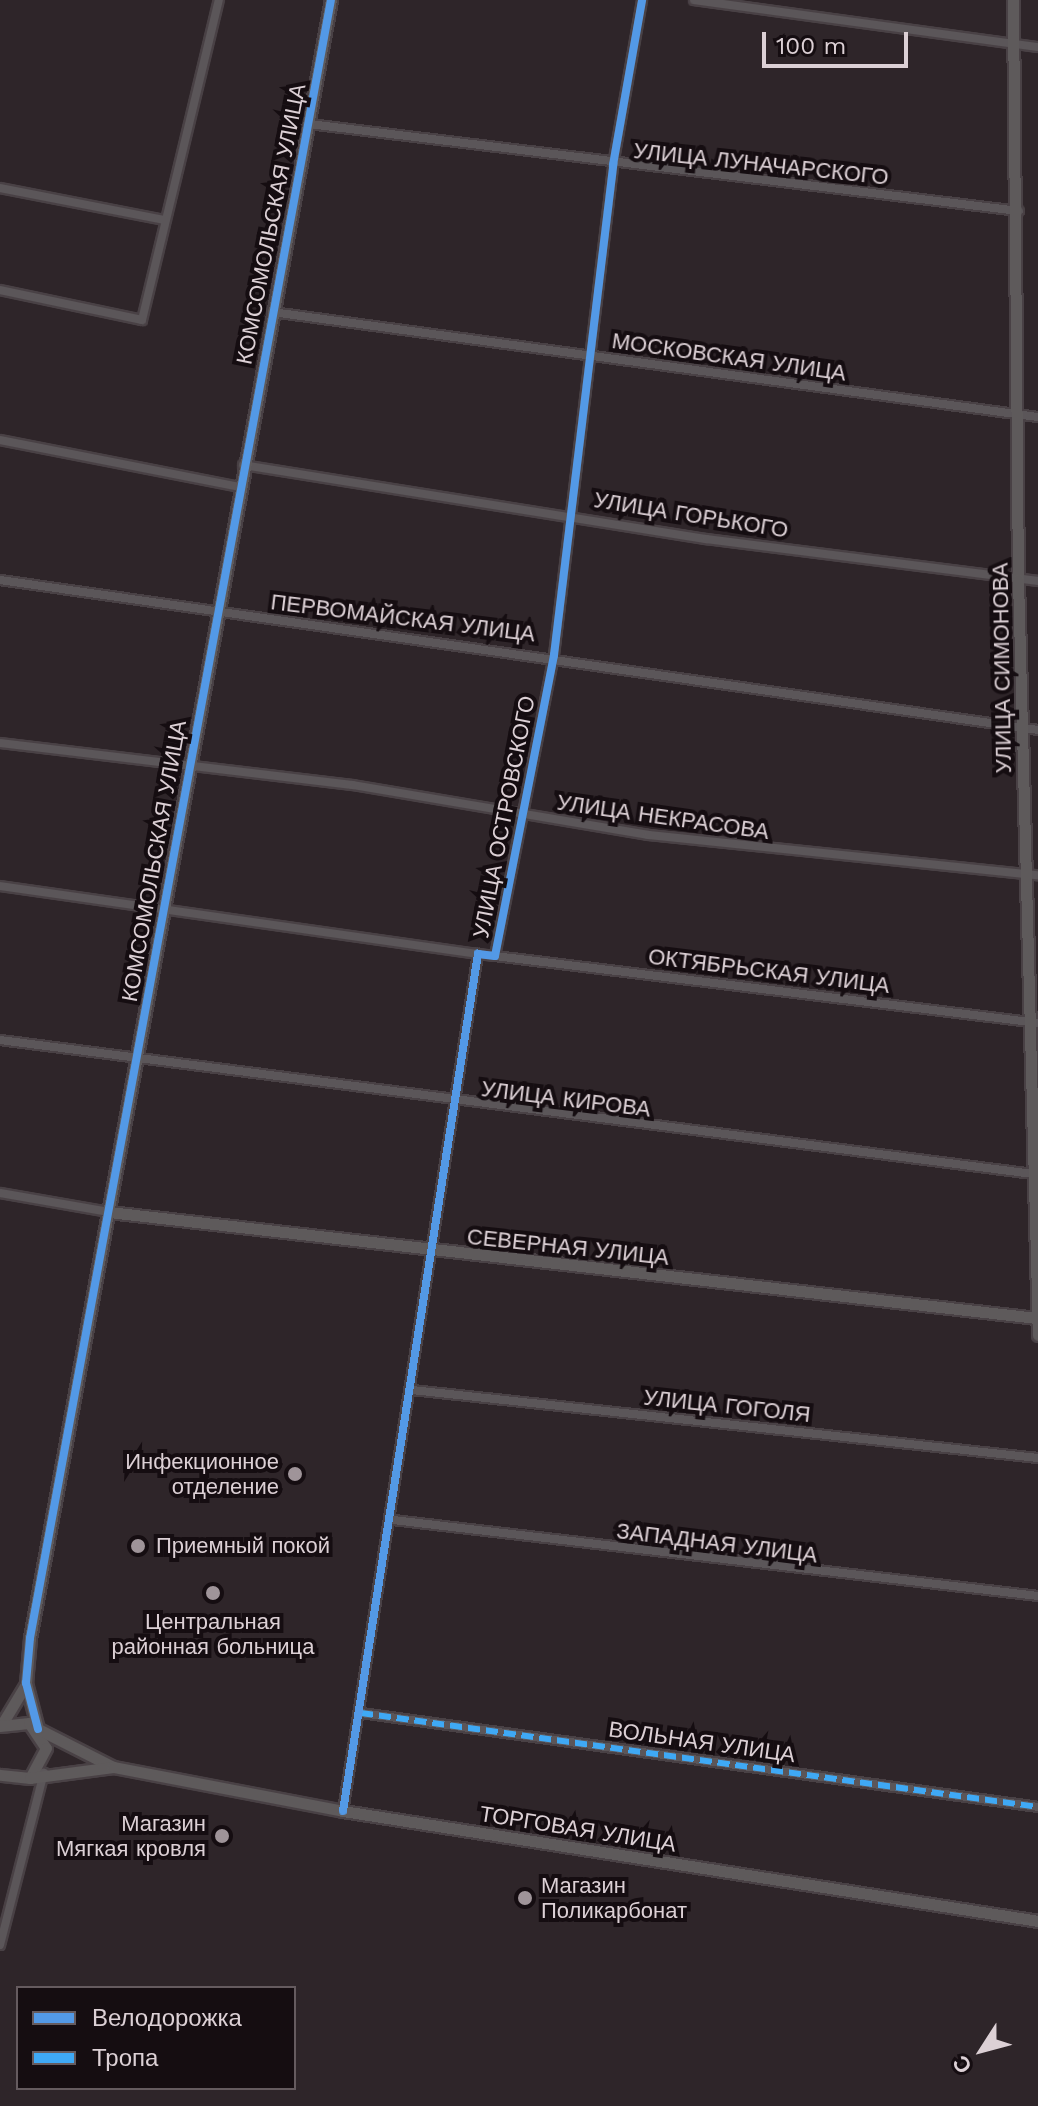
<!DOCTYPE html>
<meta charset="utf-8">
<style>
body{margin:0}
#map{position:relative;width:1038px;height:2106px;overflow:hidden;background:#2e2529;font-family:"Work Sans",sans-serif}
div>[style]{position:absolute}
.roads{filter:drop-shadow(2px 0 #494145) drop-shadow(-2px 0 #494145) drop-shadow(0 2px #494145) drop-shadow(0 -2px #494145)}
.street>*{height:8px;margin:-4px;padding:0 4px;transform-origin:4px;border-radius:4px;background:#5b5659}
.secondary>*{height:11px;margin:-5.5px;padding:0 5.5px;transform-origin:5.5px;border-radius:5.5px;background:#5e5a5b}
.quiet>*{height:6px;margin-top:-3px;transform-origin:0;background:repeating-linear-gradient(90deg,#3fa9f5 0 12px,transparent 0 18px)}
.cycleway>*{height:8px;margin:-4px;padding:0 4px;transform-origin:4px;border-radius:4px;background:#5399e6}
.dots>*{width:22px;height:22px;translate:-50% -50%;box-sizing:border-box;border:4px solid #150d11;border-radius:50%}
span{translate:-50% -50%;white-space:nowrap;text-align:center;line-height:1.15;-webkit-text-stroke:8px #150d11;paint-order:stroke}
.street-label{font-size:22px;color:#dcd0d5}
.poi-label{font-size:22px;color:#dcd0d5}
.right{translate:-100% -50%;text-align:right}
.left{translate:0 -50%;text-align:left}
.legend{position:absolute;left:16px;top:1986px;width:280px;height:104px;box-sizing:border-box;background:#150d11;border:2px solid #655b5f;margin:0;padding:10px 14px;list-style:none;font-size:24px;color:#dcd0d5}
.legend li{display:flex;align-items:center;gap:16px;height:40px}
.legend b{width:40px;border:2px solid #655b5f}
.north{position:absolute;left:942px;top:2010px;width:80px;height:80px;-webkit-text-stroke:6px #150d11;paint-order:stroke;rotate:234deg;font-size:22px;font-weight:700;line-height:32px;text-align:center;color:#dcd0d5}
.north::after{content:'';display:block;margin:auto;width:28px;height:36px;background:#dcd0d5;clip-path:polygon(50% 0,100% 100%,50% 72%,0 100%)}
.scale{position:absolute;left:762px;top:32px;width:146px;height:36px;box-sizing:border-box;border:4px solid #dcd0d5;border-top:0;padding-left:10px;font-size:24px;line-height:28px;white-space:nowrap;color:#dcd0d5;-webkit-text-stroke:6px #150d11;paint-order:stroke}
</style>
<div id="map">
<div class="roads">
<div class="street">
<i style="left:694px;top:0;width:347px;rotate:7.8deg"></i>
<i style="left:309px;top:124px;width:715px;rotate:6.99deg"></i>
<i style="left:0;top:188px;width:168px;rotate:11deg"></i>
<i style="left:0;top:290px;width:145px;rotate:11.9deg"></i>
<i style="left:142px;top:320px;width:329px;rotate:-76.5deg"></i>
<i style="left:272px;top:312px;width:773px;rotate:7.81deg"></i>
<i style="left:0;top:440px;width:245px;rotate:11.1deg"></i>
<i style="left:243px;top:465px;width:469px;rotate:9.1deg"></i>
<i style="left:706px;top:539px;width:335px;rotate:7.2deg"></i>
<i style="left:0;top:580px;width:1049px;rotate:8.22deg"></i>
<i style="left:0;top:743px;width:355px;rotate:6.8deg"></i>
<i style="left:353px;top:785px;width:299px;rotate:9.6deg"></i>
<i style="left:648px;top:835px;width:392px;rotate:5.9deg"></i>
<i style="left:0;top:886px;width:483px;rotate:8.1deg"></i>
<i style="left:495px;top:956px;width:547px;rotate:7.03deg"></i>
<i style="left:0;top:1040px;width:1042px;rotate:7.39deg"></i>
<i style="left:0;top:1193px;width:111px;rotate:9.9deg"></i>
<i style="left:412px;top:1390px;width:630px;rotate:6.2deg"></i>
<i style="left:393px;top:1520px;width:649px;rotate:6.72deg"></i>
<i style="left:361px;top:1713px;width:683px;rotate:7.9deg"></i>
<i style="left:343px;top:1811px;width:868px;rotate:-81.05deg"></i>
<i style="left:478px;top:954px;width:17px;rotate:7deg"></i>
<i style="left:495px;top:956px;width:307px;rotate:-78.9deg"></i>
<i style="left:554px;top:655px;width:494px;rotate:-83.1deg"></i>
<i style="left:613px;top:165px;width:168px;rotate:-80deg"></i>
<i style="left:0;top:1945px;width:178px;rotate:-75.7deg"></i>
</div>
<div class="secondary">
<i style="left:1013px;top:0;width:579px;rotate:89.51deg"></i>
<i style="left:1018px;top:579px;width:756px;rotate:88.48deg"></i>
<i style="left:109px;top:1212px;width:934px;rotate:6.52deg"></i>
<i style="left:2px;top:1724px;width:47px;rotate:-59deg"></i>
<i style="left:0;top:1726px;width:29px;rotate:-6deg"></i>
<i style="left:29px;top:1723px;width:30px;rotate:56deg"></i>
<i style="left:46px;top:1748px;width:34px;rotate:118deg"></i>
<i style="left:30px;top:1778px;width:30px;rotate:-174deg"></i>
<i style="left:113px;top:1767px;width:84px;rotate:-153.1deg"></i>
<i style="left:38px;top:1729px;width:48px;rotate:-104.6deg"></i>
<i style="left:26px;top:1683px;width:45px;rotate:-84.9deg"></i>
<i style="left:30px;top:1638px;width:1665px;rotate:-79.59deg"></i>
<i style="left:30px;top:1778px;width:84px;rotate:-7.5deg"></i>
<i style="left:113px;top:1767px;width:234px;rotate:10.8deg"></i>
<i style="left:343px;top:1811px;width:704px;rotate:8.99deg"></i>
</div>
</div>
<div class="quiet">
<i style="left:361px;top:1713px;width:683px;rotate:7.9deg"></i>
</div>
<div class="cycleway">
<i style="left:38px;top:1729px;width:48px;rotate:-104.6deg"></i>
<i style="left:26px;top:1683px;width:45px;rotate:-84.9deg"></i>
<i style="left:30px;top:1638px;width:1665px;rotate:-79.59deg"></i>
<i style="left:343px;top:1811px;width:868px;rotate:-81.05deg"></i>
<i style="left:478px;top:954px;width:17px;rotate:7deg"></i>
<i style="left:495px;top:956px;width:307px;rotate:-78.9deg"></i>
<i style="left:554px;top:655px;width:494px;rotate:-83.1deg"></i>
<i style="left:613px;top:165px;width:168px;rotate:-80deg"></i>
</div>
<div class="dots">
<i style="left:295px;top:1474px;background:#9f9499"></i>
<i style="left:138px;top:1546px;background:#9f9499"></i>
<i style="left:213px;top:1593px;background:#9f9499"></i>
<i style="left:222px;top:1836px;background:#9f9499"></i>
<i style="left:525px;top:1898px;background:#9f9499"></i>
</div>
<div class="street-label">
<span style="left:761px;top:164px;rotate:6deg">УЛИЦА ЛУНАЧАРСКОГО</span>
<span style="left:271px;top:224px;rotate:-79deg">КОМСОМОЛЬСКАЯ УЛИЦА</span>
<span style="left:729px;top:357px;rotate:8deg">МОСКОВСКАЯ УЛИЦА</span>
<span style="left:691px;top:515px;rotate:9deg">УЛИЦА ГОРЬКОГО</span>
<span style="left:403px;top:618px;rotate:7deg">ПЕРВОМАЙСКАЯ УЛИЦА</span>
<span style="left:1002px;top:668px;rotate:-91deg">УЛИЦА СИМОНОВА</span>
<span style="left:504px;top:817px;rotate:-79deg">УЛИЦА ОСТРОВСКОГО</span>
<span style="left:663px;top:817px;rotate:8deg">УЛИЦА НЕКРАСОВА</span>
<span style="left:154px;top:861px;rotate:-80deg">КОМСОМОЛЬСКАЯ УЛИЦА</span>
<span style="left:769px;top:971px;rotate:7deg">ОКТЯБРЬСКАЯ УЛИЦА</span>
<span style="left:566px;top:1099px;rotate:7deg">УЛИЦА КИРОВА</span>
<span style="left:568px;top:1247px;rotate:6deg">СЕВЕРНАЯ УЛИЦА</span>
<span style="left:727px;top:1406px;rotate:6deg">УЛИЦА ГОГОЛЯ</span>
<span style="left:717px;top:1543px;rotate:7deg">ЗАПАДНАЯ УЛИЦА</span>
<span style="left:702px;top:1742px;rotate:8deg">ВОЛЬНАЯ УЛИЦА</span>
<span style="left:578px;top:1829px;rotate:9deg">ТОРГОВАЯ УЛИЦА</span>
</div>
<div class="poi-label">
<span class="right" style="left:279px;top:1474px">Инфекционное<br>отделение</span>
<span class="left" style="left:156px;top:1546px">Приемный покой</span>
<span style="left:213px;top:1634px">Центральная<br>районная больница</span>
<span class="right" style="left:206px;top:1836px">Магазин<br>Мягкая кровля</span>
<span class="left" style="left:541px;top:1898px">Магазин<br>Поликарбонат</span>
</div>
<ul class="legend">
<li><b style="height:10px;background:#5399e6"></b>Велодорожка</li>
<li><b style="height:10px;background:#3fa9f5"></b>Тропа</li>
</ul>
<div class="north">С</div>
<div class="scale">100 m</div>
</div>
